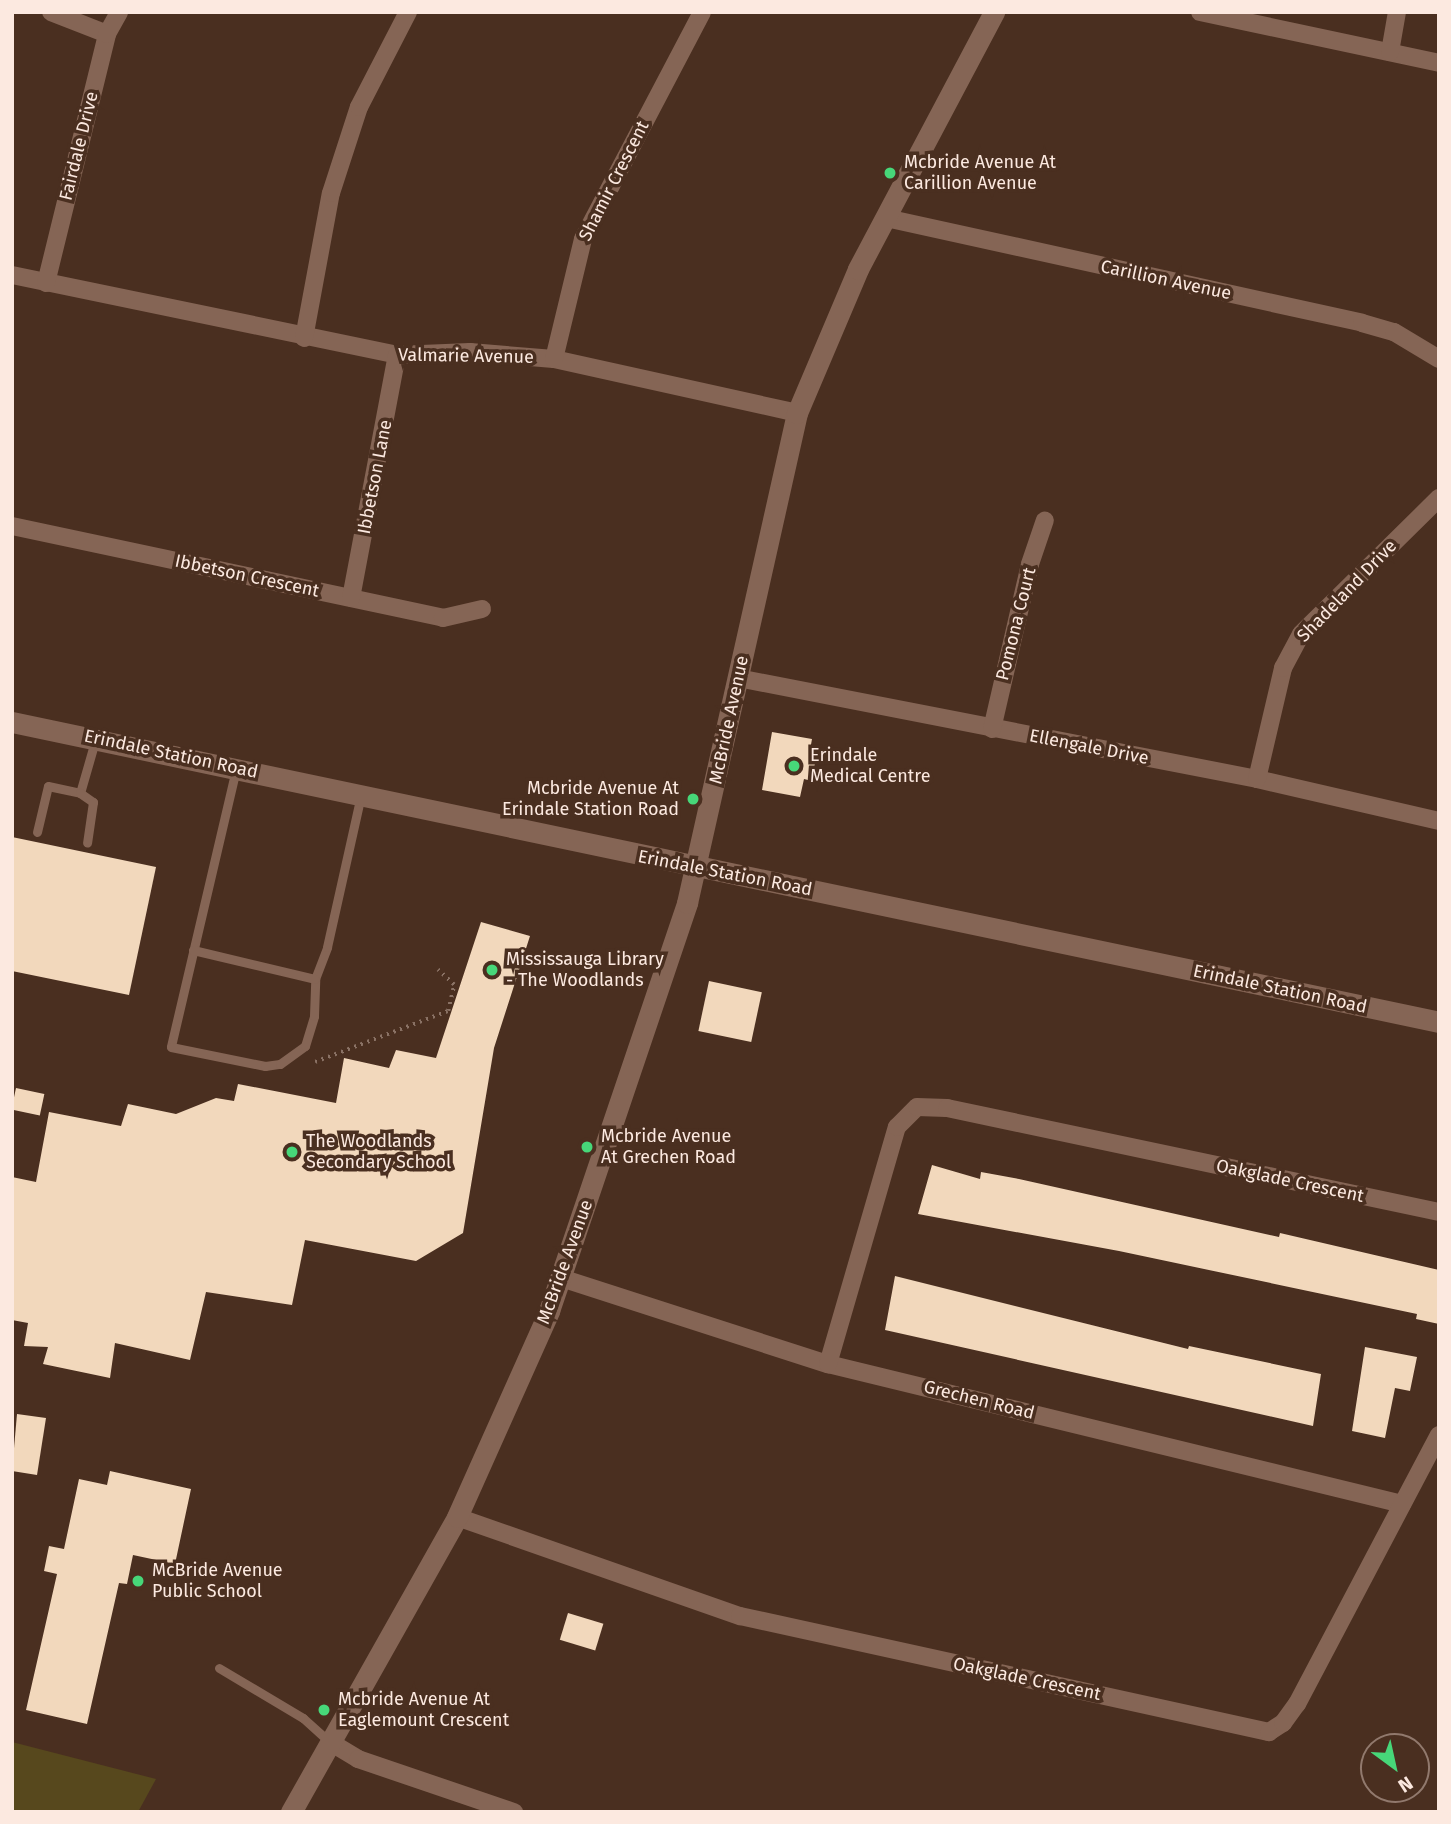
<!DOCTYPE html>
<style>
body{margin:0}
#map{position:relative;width:1451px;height:1824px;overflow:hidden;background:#4a2f20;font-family:"Fira Sans",sans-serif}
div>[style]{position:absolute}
.green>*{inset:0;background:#57481d}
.building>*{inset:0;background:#f2d8bc;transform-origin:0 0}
.path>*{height:3.5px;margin-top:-1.75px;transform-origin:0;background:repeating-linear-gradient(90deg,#8a7265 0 2px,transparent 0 7px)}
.service>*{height:9px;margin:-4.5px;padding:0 4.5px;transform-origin:4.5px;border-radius:4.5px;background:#856555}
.minor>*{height:18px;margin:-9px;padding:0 9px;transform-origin:9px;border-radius:9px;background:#856555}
.tertiary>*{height:21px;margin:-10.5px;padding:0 10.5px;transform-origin:10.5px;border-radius:10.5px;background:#856555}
.dots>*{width:19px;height:19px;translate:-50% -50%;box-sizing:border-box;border:4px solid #4a2f20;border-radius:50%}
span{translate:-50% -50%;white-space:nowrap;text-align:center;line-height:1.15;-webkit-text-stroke:7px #4a2f20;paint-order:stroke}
.street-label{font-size:18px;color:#fce9e0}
.poi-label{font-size:18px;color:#fce9e0}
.left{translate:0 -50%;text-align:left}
.right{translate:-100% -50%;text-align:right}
.frame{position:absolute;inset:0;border:14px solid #fce9e0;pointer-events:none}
.north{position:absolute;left:1360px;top:1733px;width:70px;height:70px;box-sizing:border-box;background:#4a2f20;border:2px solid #91796d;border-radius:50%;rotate:147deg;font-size:19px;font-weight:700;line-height:28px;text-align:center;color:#fce9e0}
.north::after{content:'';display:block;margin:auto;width:24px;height:32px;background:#47d779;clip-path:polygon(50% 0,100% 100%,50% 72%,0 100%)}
</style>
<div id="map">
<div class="green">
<i style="clip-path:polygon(12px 1742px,156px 1779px,138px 1812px,12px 1812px)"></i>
</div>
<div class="building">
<i style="clip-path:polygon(772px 732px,812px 739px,809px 756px,816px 757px,812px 781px,804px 779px,800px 797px,762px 790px)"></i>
<i style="clip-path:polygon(12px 837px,156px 867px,129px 995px,12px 971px)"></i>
<i style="clip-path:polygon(481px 922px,530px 936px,494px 1048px,463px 1233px,416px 1261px,305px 1240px,292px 1305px,206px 1292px,190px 1360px,115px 1343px,110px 1378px,43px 1364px,48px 1347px,24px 1346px,28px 1323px,12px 1320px,12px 1177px,36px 1182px,49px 1112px,121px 1126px,128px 1104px,176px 1114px,216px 1098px,234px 1101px,238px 1084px,336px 1103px,344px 1058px,389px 1068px,396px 1050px,436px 1058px)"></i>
<i style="left:709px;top:981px;width:54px;height:51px;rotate:12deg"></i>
<i style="left:16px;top:1088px;width:29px;height:22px;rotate:12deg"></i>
<i style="clip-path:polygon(932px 1165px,980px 1179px,981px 1172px,1019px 1179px,1279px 1237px,1280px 1233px,1439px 1270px,1439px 1324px,1416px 1319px,1417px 1314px,1119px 1251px,918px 1214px)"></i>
<i style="clip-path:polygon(895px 1276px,1188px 1349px,1189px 1346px,1321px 1374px,1313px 1426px,885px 1330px)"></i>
<i style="clip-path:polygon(1365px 1347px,1417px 1357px,1410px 1391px,1395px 1388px,1385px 1438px,1352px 1431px)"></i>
<i style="clip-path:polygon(17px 1414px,46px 1418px,37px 1475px,12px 1471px)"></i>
<i style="clip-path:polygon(110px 1471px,191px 1489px,175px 1564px,133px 1555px,127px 1584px,119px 1583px,87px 1724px,26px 1710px,57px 1574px,44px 1571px,49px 1546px,64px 1549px,79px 1479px,107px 1485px)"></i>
<i style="left:568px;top:1613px;width:37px;height:28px;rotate:17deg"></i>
</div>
<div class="path">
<i style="left:315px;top:1062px;width:142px;rotate:-21deg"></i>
<i style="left:448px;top:1011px;width:27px;rotate:-77deg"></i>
<i style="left:454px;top:985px;width:22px;rotate:-137deg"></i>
</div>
<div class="service">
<i style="left:236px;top:769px;width:285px;rotate:103.2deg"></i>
<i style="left:171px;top:1047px;width:96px;rotate:11.4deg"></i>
<i style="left:265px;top:1066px;width:15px;rotate:-8deg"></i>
<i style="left:280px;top:1064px;width:31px;rotate:-36deg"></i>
<i style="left:305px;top:1046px;width:31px;rotate:-73deg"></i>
<i style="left:314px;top:1016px;width:37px;rotate:-88deg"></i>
<i style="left:315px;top:979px;width:34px;rotate:-69deg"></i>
<i style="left:327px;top:947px;width:156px;rotate:-77.4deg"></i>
<i style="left:80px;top:793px;width:54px;rotate:-73.9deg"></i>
<i style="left:37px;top:832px;width:47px;rotate:-76.6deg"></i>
<i style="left:48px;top:786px;width:33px;rotate:12deg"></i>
<i style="left:80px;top:793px;width:16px;rotate:35deg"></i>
<i style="left:93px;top:802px;width:41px;rotate:98.3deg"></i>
<i style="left:193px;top:950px;width:125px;rotate:13.4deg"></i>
<i style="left:219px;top:1668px;width:98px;rotate:30.8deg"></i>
<i style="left:303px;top:1718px;width:36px;rotate:42deg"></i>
</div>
<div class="minor">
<i style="left:51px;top:12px;width:60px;rotate:21.4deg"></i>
<i style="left:1200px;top:12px;width:244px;rotate:12deg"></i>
<i style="left:1390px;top:52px;width:41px;rotate:-80.1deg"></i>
<i style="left:886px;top:218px;width:487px;rotate:12.4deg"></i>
<i style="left:1362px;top:323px;width:33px;rotate:16deg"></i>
<i style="left:1394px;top:332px;width:52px;rotate:31deg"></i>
<i style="left:12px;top:275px;width:393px;rotate:11.7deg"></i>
<i style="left:397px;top:355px;width:73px;rotate:-2.4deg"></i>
<i style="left:470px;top:352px;width:84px;rotate:4.8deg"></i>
<i style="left:554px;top:359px;width:249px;rotate:12.5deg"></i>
<i style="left:46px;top:283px;width:256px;rotate:-76.2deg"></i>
<i style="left:107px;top:34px;width:25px;rotate:-61deg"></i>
<i style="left:304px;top:338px;width:147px;rotate:-79.5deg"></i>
<i style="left:331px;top:193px;width:90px;rotate:-72deg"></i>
<i style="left:359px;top:107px;width:107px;rotate:-62.7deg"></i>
<i style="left:554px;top:359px;width:123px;rotate:-76.4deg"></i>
<i style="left:583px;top:239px;width:256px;rotate:-62.3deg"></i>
<i style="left:12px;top:526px;width:441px;rotate:12deg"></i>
<i style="left:443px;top:618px;width:40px;rotate:-13deg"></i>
<i style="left:351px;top:598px;width:247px;rotate:-79.3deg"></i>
<i style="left:738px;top:678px;width:529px;rotate:11.01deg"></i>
<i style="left:1257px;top:779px;width:187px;rotate:13deg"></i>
<i style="left:992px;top:729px;width:169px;rotate:-77deg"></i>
<i style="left:1030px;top:564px;width:46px;rotate:-71.2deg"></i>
<i style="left:1257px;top:779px;width:114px;rotate:-76.8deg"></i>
<i style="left:1283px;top:668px;width:38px;rotate:-62deg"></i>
<i style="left:1301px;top:634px;width:194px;rotate:-44.6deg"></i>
<i style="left:561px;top:1278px;width:281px;rotate:17.9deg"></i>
<i style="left:828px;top:1364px;width:591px;rotate:13.71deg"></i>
<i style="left:828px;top:1364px;width:247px;rotate:-73.8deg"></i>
<i style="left:897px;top:1127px;width:28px;rotate:-45deg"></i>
<i style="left:917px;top:1107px;width:30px;rotate:2deg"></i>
<i style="left:947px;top:1108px;width:503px;rotate:11.94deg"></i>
<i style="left:457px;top:1517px;width:300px;rotate:19.3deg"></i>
<i style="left:740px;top:1616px;width:542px;rotate:12.37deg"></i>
<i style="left:1269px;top:1732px;width:17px;rotate:-33deg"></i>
<i style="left:1283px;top:1723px;width:24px;rotate:-54deg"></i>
<i style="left:1297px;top:1704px;width:304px;rotate:-62.2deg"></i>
<i style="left:330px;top:1742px;width:33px;rotate:31deg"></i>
<i style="left:358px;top:1759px;width:165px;rotate:18.8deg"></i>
</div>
<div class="tertiary">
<i style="left:12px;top:722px;width:1458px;rotate:11.87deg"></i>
<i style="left:291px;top:1812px;width:338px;rotate:-60.6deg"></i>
<i style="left:457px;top:1517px;width:226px;rotate:-65.9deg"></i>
<i style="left:549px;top:1311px;width:431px;rotate:-71.3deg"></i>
<i style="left:687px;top:903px;width:502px;rotate:-77.35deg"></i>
<i style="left:797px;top:413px;width:156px;rotate:-67deg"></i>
<i style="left:858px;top:269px;width:291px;rotate:-62.1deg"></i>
</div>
<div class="dots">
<i style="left:890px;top:173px;background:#47d779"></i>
<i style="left:794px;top:766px;background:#47d779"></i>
<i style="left:693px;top:799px;background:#47d779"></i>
<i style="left:492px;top:970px;background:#47d779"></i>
<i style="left:587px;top:1147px;background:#47d779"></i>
<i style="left:292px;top:1152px;background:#47d779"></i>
<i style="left:138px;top:1581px;background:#47d779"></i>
<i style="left:324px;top:1710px;background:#47d779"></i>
</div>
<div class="street-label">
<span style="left:79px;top:146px;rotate:-76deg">Fairdale Drive</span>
<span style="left:614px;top:181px;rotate:-63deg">Shamir Crescent</span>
<span style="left:1166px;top:280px;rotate:12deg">Carillion Avenue</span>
<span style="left:466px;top:356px;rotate:1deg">Valmarie Avenue</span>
<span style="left:375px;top:477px;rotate:-79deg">Ibbetson Lane</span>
<span style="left:247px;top:576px;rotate:12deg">Ibbetson Crescent</span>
<span style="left:1347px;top:591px;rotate:-46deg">Shadeland Drive</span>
<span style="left:1016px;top:624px;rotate:-76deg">Pomona Court</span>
<span style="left:729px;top:720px;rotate:-78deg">McBride Avenue</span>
<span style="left:1089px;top:747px;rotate:11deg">Ellengale Drive</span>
<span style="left:171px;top:754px;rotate:12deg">Erindale Station Road</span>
<span style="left:725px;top:873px;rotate:11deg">Erindale Station Road</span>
<span style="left:1280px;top:989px;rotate:12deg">Erindale Station Road</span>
<span style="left:1290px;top:1181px;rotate:12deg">Oakglade Crescent</span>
<span style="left:565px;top:1262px;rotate:-70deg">McBride Avenue</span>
<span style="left:979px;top:1400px;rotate:14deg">Grechen Road</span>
<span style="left:1027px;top:1679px;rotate:12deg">Oakglade Crescent</span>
</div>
<div class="poi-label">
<span class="left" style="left:904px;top:173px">Mcbride Avenue At<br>Carillion Avenue</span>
<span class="left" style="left:810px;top:766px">Erindale<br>Medical Centre</span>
<span class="right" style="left:679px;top:799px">Mcbride Avenue At<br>Erindale Station Road</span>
<span class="left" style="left:506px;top:970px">Mississauga Library<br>- The Woodlands</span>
<span class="left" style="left:601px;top:1147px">Mcbride Avenue<br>At Grechen Road</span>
<span class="left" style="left:306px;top:1152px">The Woodlands<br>Secondary School</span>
<span class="left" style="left:152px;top:1581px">McBride Avenue<br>Public School</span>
<span class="left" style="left:338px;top:1710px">Mcbride Avenue At<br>Eaglemount Crescent</span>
</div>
<div class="frame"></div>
<div class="north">N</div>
</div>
